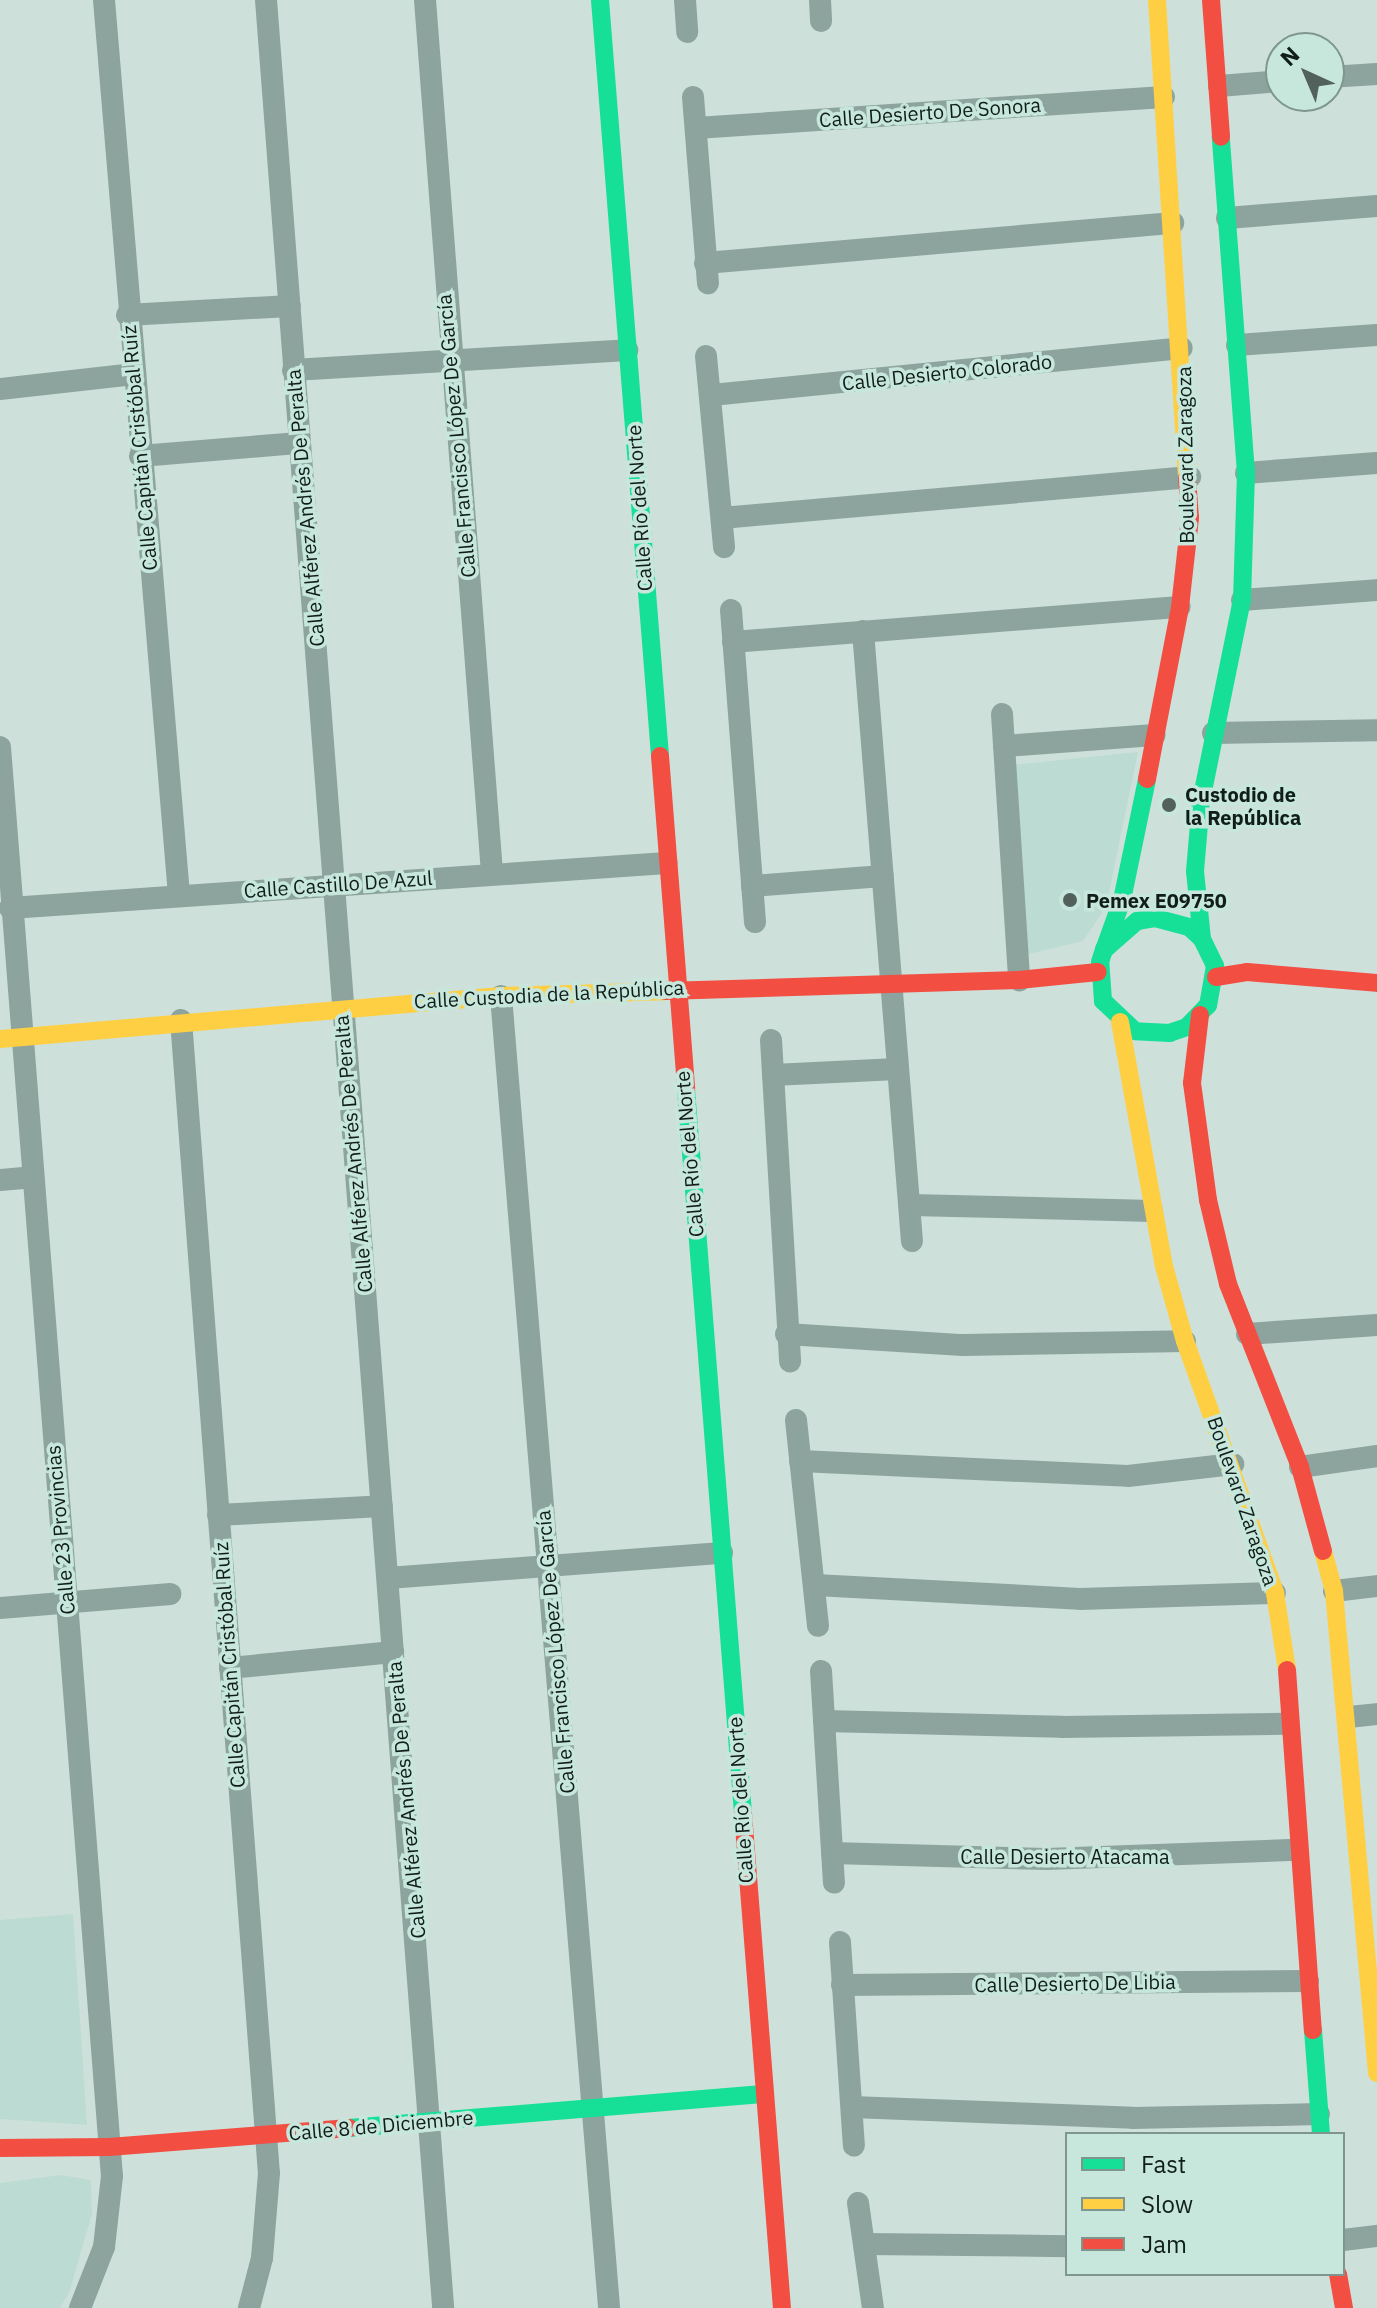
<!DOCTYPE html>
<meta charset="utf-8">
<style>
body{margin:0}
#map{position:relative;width:1377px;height:2308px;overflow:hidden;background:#cee0da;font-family:"IBM Plex Sans",sans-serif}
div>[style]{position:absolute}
.built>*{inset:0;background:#bcdbd2}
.street>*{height:22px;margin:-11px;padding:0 11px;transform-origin:11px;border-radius:11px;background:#8da49e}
.fast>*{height:18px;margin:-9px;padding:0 9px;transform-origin:9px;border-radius:9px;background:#16e098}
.slow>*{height:18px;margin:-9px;padding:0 9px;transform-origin:9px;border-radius:9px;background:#ffcf43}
.jam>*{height:18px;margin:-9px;padding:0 9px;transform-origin:9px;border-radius:9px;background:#f24e42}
.dots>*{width:22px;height:22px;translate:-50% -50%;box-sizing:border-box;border:4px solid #c7e7dd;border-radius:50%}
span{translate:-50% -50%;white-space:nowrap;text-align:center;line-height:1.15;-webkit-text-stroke:7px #c7e7dd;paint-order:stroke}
.street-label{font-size:20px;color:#111d19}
.poi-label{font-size:20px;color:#111d19;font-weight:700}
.left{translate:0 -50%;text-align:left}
.legend{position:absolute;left:1065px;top:2132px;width:280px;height:144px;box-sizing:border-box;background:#c7e7dd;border:2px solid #7e968f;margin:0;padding:10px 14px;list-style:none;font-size:24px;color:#111d19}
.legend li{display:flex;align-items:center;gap:16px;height:40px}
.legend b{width:40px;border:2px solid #7e968f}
.north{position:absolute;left:1265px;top:32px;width:80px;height:80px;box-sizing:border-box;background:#c7e7dd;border:2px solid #7e968f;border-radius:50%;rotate:316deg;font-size:22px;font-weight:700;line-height:32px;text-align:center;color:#111d19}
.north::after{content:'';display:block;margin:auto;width:28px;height:36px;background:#53615d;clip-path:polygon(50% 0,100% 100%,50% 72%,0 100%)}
</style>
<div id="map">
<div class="built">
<i style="clip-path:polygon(1138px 752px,1106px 907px,1083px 941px,1025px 955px,1012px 765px)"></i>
<i style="clip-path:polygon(73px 1914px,87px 2125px,0 2119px,0 1920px)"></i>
<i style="clip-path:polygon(61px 2175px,91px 2180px,92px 2214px,69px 2293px,60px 2308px,0 2308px,0 2183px)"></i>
</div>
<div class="street">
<i style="left:104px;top:0;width:898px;rotate:85.21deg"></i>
<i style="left:266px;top:0;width:2315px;rotate:85.61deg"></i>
<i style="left:425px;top:0;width:876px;rotate:85.61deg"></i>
<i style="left:685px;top:0;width:32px;rotate:86deg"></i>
<i style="left:820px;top:0;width:21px;rotate:87deg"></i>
<i style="left:1329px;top:77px;width:48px;rotate:-3.6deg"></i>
<i style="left:1219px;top:86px;width:62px;rotate:-4.6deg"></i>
<i style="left:693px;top:97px;width:187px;rotate:85.4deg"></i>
<i style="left:696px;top:128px;width:469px;rotate:-3.8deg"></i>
<i style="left:1227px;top:218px;width:150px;rotate:-4.6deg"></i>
<i style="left:705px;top:263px;width:470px;rotate:-4.9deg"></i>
<i style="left:127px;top:315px;width:163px;rotate:-3.2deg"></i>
<i style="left:1237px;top:345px;width:140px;rotate:-4.1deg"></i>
<i style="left:706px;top:356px;width:192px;rotate:84.6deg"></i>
<i style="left:293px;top:370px;width:335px;rotate:-3.4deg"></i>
<i style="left:0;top:389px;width:135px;rotate:-6.4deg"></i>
<i style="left:712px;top:395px;width:472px;rotate:-5.7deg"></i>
<i style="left:140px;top:456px;width:160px;rotate:-4.7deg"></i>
<i style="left:1246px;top:473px;width:131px;rotate:-4.4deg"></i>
<i style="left:722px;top:518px;width:470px;rotate:-5deg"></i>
<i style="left:1242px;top:600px;width:135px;rotate:-4.2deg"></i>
<i style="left:731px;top:610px;width:313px;rotate:85.6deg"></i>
<i style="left:863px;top:631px;width:612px;rotate:85.41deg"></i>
<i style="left:733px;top:642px;width:448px;rotate:-4.5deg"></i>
<i style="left:1002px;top:714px;width:267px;rotate:86.3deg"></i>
<i style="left:1213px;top:733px;width:164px;rotate:-1deg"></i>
<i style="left:1004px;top:746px;width:151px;rotate:-4.2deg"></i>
<i style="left:0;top:747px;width:1433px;rotate:85.52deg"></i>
<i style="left:112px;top:2176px;width:71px;rotate:96.4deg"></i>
<i style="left:104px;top:2247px;width:66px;rotate:111.5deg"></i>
<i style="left:752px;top:886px;width:131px;rotate:-4.4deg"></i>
<i style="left:10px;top:908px;width:658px;rotate:-3.92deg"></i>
<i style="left:501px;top:996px;width:1316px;rotate:85.29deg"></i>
<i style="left:181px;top:1020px;width:1156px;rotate:85.64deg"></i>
<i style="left:269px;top:2173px;width:85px;rotate:94.7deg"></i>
<i style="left:262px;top:2258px;width:52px;rotate:104.6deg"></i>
<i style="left:771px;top:1040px;width:322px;rotate:86.6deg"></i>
<i style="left:773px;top:1075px;width:124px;rotate:-2.8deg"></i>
<i style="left:0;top:1180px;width:32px;rotate:-5deg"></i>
<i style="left:911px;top:1205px;width:241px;rotate:1.4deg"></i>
<i style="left:786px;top:1334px;width:177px;rotate:3.6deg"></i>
<i style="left:963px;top:1345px;width:222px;rotate:-1deg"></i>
<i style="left:1247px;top:1334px;width:130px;rotate:-4deg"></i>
<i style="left:796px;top:1420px;width:207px;rotate:83.9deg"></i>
<i style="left:800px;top:1461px;width:328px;rotate:2.6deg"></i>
<i style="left:1128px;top:1476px;width:106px;rotate:-6.5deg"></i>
<i style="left:1300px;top:1467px;width:78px;rotate:-8.1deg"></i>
<i style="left:218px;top:1515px;width:164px;rotate:-3.1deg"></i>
<i style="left:388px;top:1578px;width:335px;rotate:-4.3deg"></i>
<i style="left:815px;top:1585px;width:265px;rotate:3deg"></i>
<i style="left:1080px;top:1599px;width:195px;rotate:-1.8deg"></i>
<i style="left:1334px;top:1591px;width:43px;rotate:-6.6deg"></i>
<i style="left:0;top:1608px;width:171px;rotate:-4.7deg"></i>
<i style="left:230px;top:1668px;width:164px;rotate:-5.6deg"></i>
<i style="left:821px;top:1671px;width:212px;rotate:86.5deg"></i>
<i style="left:1349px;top:1717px;width:28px;rotate:-6deg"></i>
<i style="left:824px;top:1721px;width:238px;rotate:1.4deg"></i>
<i style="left:1062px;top:1727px;width:226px;rotate:-0.8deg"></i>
<i style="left:832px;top:1853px;width:215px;rotate:1.6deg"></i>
<i style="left:1047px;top:1859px;width:250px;rotate:-2.1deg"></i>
<i style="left:840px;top:1942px;width:204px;rotate:86.1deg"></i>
<i style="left:842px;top:1985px;width:466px;rotate:-0.5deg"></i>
<i style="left:852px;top:2107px;width:281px;rotate:2.2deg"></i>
<i style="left:1133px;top:2118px;width:186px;rotate:-1.2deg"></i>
<i style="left:858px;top:2203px;width:106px;rotate:81.9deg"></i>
<i style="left:1343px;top:2240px;width:34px;rotate:-7deg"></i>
<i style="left:864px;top:2244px;width:203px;rotate:0.6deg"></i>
</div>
<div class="fast">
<i style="left:600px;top:0;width:758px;rotate:85.46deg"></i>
<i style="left:1202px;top:939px;width:68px;rotate:-95.9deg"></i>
<i style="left:1195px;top:871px;width:70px;rotate:-85.1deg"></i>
<i style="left:1201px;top:801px;width:205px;rotate:-78.5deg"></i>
<i style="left:1242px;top:600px;width:127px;rotate:-88.2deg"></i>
<i style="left:1246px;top:473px;width:337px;rotate:-94.3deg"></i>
<i style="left:1104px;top:950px;width:44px;rotate:-41.3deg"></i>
<i style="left:1137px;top:921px;width:18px;rotate:-9deg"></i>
<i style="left:1155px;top:918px;width:35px;rotate:15deg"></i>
<i style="left:1189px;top:927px;width:18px;rotate:43deg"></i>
<i style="left:1202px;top:939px;width:30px;rotate:64deg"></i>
<i style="left:1215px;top:966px;width:40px;rotate:100deg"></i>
<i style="left:1208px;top:1005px;width:30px;rotate:134deg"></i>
<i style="left:1187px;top:1027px;width:18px;rotate:161deg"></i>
<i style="left:1170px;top:1033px;width:35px;rotate:-177deg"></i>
<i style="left:1135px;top:1031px;width:44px;rotate:-136.8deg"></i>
<i style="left:1103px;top:1001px;width:39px;rotate:-94deg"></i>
<i style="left:1100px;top:962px;width:13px;rotate:-72deg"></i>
<i style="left:1104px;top:950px;width:53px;rotate:-70.2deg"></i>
<i style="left:1122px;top:900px;width:124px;rotate:-78.3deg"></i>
<i style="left:686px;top:1089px;width:726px;rotate:85.5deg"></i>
<i style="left:1313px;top:2030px;width:104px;rotate:85.6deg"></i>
<i style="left:349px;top:2128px;width:415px;rotate:-4.7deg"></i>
</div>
<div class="slow">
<i style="left:1157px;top:0;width:479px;rotate:86.4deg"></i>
<i style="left:1120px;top:1022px;width:248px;rotate:79.8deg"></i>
<i style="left:1164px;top:1266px;width:78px;rotate:74.4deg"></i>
<i style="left:1185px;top:1341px;width:268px;rotate:70.3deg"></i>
<i style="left:1275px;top:1593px;width:78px;rotate:81.1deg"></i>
<i style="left:0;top:1039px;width:503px;rotate:-4.91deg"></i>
<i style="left:501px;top:996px;width:164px;rotate:-1.7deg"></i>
<i style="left:1323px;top:1551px;width:41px;rotate:74.6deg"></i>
<i style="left:1334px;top:1591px;width:484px;rotate:84.9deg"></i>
</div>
<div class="jam">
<i style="left:1211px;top:0;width:137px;rotate:85.8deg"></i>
<i style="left:660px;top:756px;width:334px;rotate:85.5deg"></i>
<i style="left:1147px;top:779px;width:175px;rotate:-79.1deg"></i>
<i style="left:1180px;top:607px;width:90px;rotate:-83.6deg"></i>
<i style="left:1190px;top:518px;width:40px;rotate:-94.3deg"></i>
<i style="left:1216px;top:977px;width:31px;rotate:-9deg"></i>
<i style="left:1247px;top:972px;width:130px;rotate:4.8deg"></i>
<i style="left:665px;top:991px;width:354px;rotate:-1.8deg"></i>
<i style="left:1019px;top:980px;width:79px;rotate:-5.8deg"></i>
<i style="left:1200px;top:1015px;width:68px;rotate:96.7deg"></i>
<i style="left:1192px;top:1083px;width:118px;rotate:82.2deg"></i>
<i style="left:1208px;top:1200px;width:86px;rotate:76.6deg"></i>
<i style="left:1228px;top:1284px;width:197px;rotate:68.5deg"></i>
<i style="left:1300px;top:1467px;width:87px;rotate:74.7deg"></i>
<i style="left:1287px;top:1670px;width:361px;rotate:85.9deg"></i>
<i style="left:743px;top:1813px;width:497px;rotate:85.5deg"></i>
<i style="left:0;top:2148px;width:109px;rotate:-0.5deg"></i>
<i style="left:109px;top:2147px;width:241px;rotate:-4.5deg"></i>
<i style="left:1338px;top:2274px;width:35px;rotate:80deg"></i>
</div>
<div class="dots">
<i style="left:1169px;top:805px;background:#53615d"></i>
<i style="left:1070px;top:900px;background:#53615d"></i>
</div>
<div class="street-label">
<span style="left:930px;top:112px;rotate:-4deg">Calle Desierto De Sonora</span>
<span style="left:947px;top:372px;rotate:-6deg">Calle Desierto Colorado</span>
<span style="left:456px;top:436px;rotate:-95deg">Calle Francisco López De García</span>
<span style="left:139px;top:448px;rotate:-95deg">Calle Capitán Cristóbal Ruíz</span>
<span style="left:1185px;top:455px;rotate:-91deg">Boulevard Zaragoza</span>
<span style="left:305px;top:508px;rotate:-95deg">Calle Alférez Andrés De Peralta</span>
<span style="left:639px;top:508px;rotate:-94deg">Calle Río del Norte</span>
<span style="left:338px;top:884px;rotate:-4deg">Calle Castillo De Azul</span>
<span style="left:549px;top:994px;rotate:-3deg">Calle Custodia de la República</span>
<span style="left:353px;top:1154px;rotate:-95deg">Calle Alférez Andrés De Peralta</span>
<span style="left:689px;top:1154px;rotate:-95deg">Calle Río del Norte</span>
<span style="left:1243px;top:1501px;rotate:71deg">Boulevard Zaragoza</span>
<span style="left:60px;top:1530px;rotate:-95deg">Calle 23 Provincias</span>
<span style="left:555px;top:1652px;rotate:-95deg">Calle Francisco López De García</span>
<span style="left:229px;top:1665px;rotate:-94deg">Calle Capitán Cristóbal Ruíz</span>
<span style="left:406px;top:1800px;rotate:-95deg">Calle Alférez Andrés De Peralta</span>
<span style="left:740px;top:1800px;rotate:-94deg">Calle Río del Norte</span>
<span style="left:1065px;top:1856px">Calle Desierto Atacama</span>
<span style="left:1075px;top:1983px;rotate:-1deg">Calle Desierto De Libia</span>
<span style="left:381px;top:2125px;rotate:-5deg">Calle 8 de Diciembre</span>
</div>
<div class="poi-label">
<span class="left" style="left:1185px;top:806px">Custodio de<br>la República</span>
<span class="left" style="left:1086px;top:900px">Pemex E09750</span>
</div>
<ul class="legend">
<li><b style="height:10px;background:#16e098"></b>Fast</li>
<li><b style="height:10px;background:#ffcf43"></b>Slow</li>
<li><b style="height:10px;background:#f24e42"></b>Jam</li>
</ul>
<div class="north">N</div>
</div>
